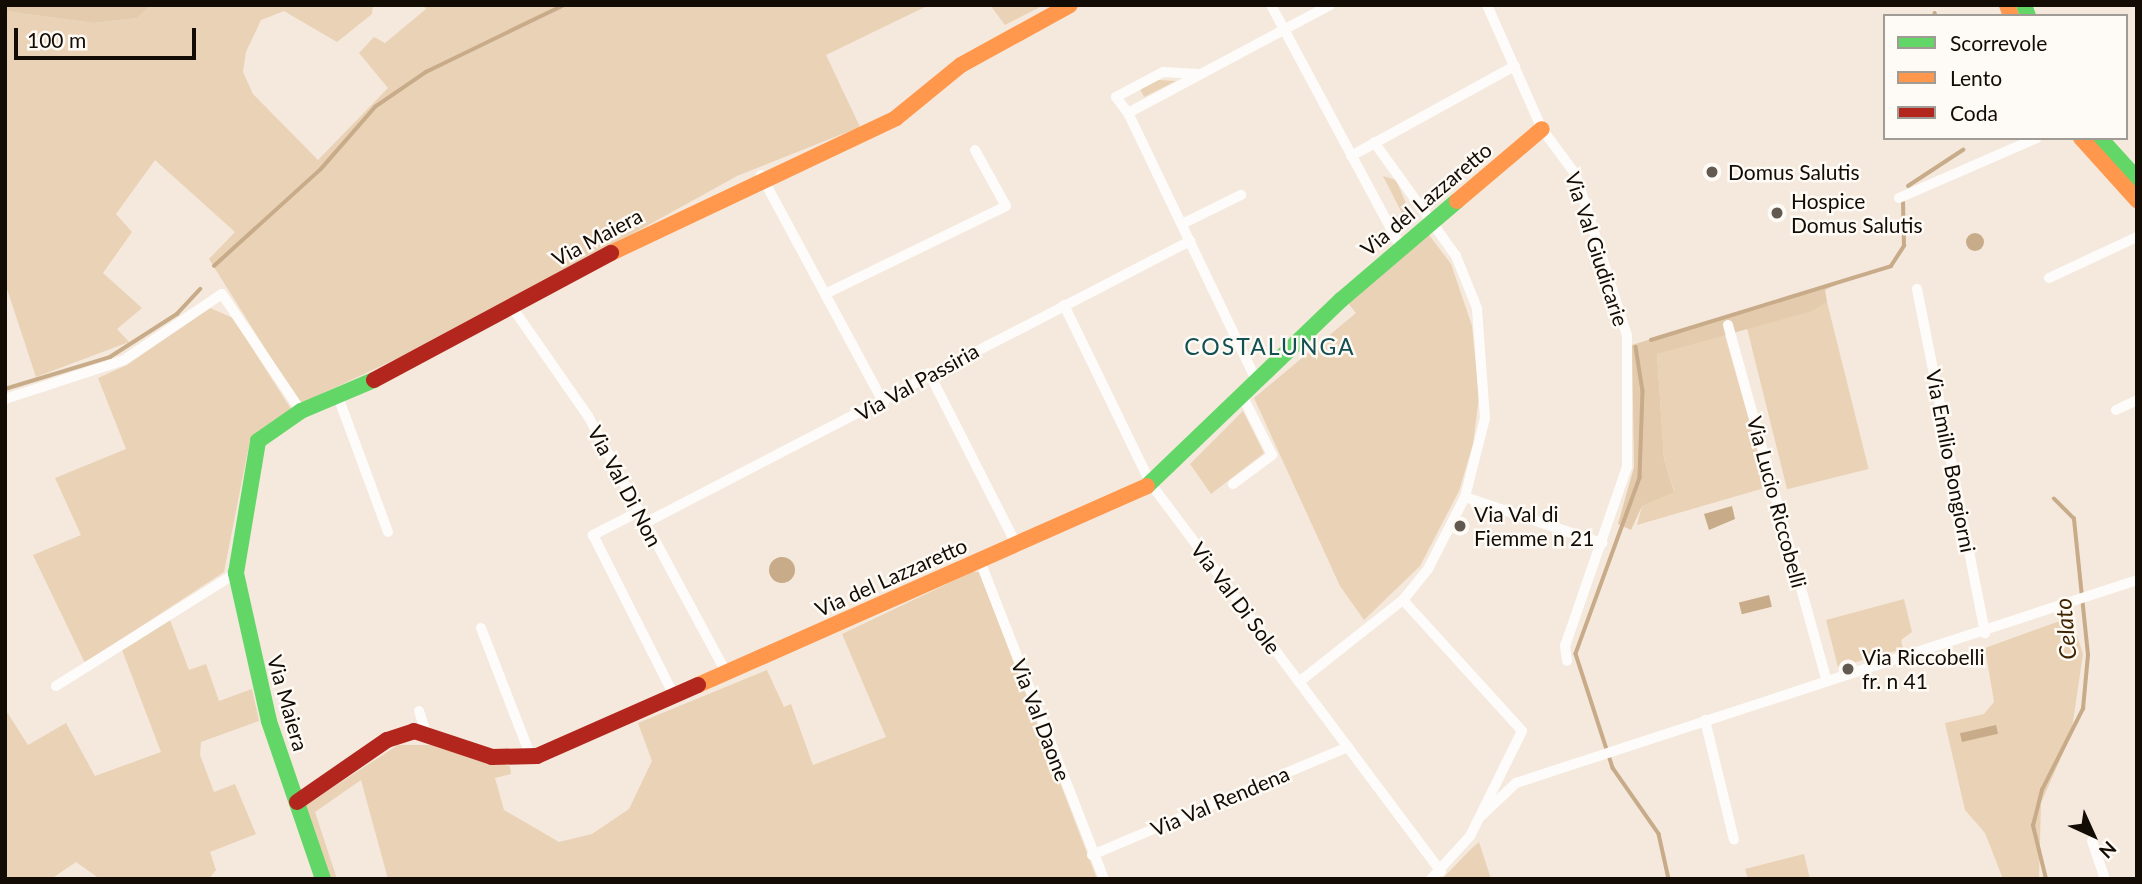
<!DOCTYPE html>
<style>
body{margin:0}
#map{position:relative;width:2142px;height:884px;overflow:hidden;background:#f4e9dc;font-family:Lato,sans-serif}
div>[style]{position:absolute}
.green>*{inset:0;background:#ead2b6;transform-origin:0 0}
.forest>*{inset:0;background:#e4cbad}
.water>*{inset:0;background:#c8ab89;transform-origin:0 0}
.round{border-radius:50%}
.stream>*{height:3.5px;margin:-1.75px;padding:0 1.75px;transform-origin:1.75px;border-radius:1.75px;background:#c8ab89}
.street>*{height:10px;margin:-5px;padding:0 5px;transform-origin:5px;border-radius:5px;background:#fdfcfa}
.fast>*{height:16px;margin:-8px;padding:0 8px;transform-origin:8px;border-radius:8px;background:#63d668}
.slow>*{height:16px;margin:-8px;padding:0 8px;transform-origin:8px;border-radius:8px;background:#ff974d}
.jam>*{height:16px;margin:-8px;padding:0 8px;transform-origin:8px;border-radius:8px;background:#b3261e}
.dots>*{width:19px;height:19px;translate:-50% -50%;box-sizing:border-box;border:4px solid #fefaf5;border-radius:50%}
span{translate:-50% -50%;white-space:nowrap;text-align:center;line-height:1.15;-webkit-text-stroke:5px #fefaf5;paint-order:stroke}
.poi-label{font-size:21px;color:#130c05}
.left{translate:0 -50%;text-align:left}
.street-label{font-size:21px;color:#130c05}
.neighbourhood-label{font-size:23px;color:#135052;letter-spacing:2px}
.water-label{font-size:23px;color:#3f2601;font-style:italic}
.frame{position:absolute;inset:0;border:7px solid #130c05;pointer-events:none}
.legend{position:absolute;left:1883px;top:14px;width:245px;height:126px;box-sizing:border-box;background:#fefaf5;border:2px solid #a09b95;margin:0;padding:9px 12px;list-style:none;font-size:21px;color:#130c05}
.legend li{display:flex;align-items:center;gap:14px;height:35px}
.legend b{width:35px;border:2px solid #a09b95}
.north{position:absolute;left:2058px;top:800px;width:70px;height:70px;-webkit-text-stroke:5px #fefaf5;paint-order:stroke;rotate:135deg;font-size:19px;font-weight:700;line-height:28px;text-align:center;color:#130c05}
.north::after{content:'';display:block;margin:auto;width:24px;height:32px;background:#130c05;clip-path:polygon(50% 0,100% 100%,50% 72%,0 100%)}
.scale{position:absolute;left:14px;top:28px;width:182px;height:32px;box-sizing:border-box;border:4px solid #130c05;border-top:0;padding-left:9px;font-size:21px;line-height:24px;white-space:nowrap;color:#130c05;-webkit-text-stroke:5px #fefaf5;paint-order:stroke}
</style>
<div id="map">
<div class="green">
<i style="clip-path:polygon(151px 5px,373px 5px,372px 14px,337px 42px,284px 11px,261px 20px,246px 52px,243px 72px,253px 94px,318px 160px,388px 88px,359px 53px,374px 37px,385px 43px,426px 9px,423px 5px,929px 5px,826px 55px,860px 127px,737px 176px,466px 326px,300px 404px,209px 259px,235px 232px,155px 160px,116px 214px,132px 232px,103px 273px,142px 308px,117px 329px,129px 342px,36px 377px,5px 283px,5px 11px,93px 23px,137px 18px)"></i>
<i style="clip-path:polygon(990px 5px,1044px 5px,1005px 25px)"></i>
<i style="clip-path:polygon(1158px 80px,1176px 81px,1144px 97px,1140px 89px)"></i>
<i style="clip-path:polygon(1383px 176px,1396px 180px,1414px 222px,1405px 219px)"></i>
<i style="clip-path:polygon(1429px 235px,1451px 264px,1472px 326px,1479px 397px,1473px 444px,1459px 491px,1420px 566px,1364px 620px,1340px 586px,1254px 398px,1356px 313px,1348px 303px)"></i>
<i style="left:1827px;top:302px;width:172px;height:84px;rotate:76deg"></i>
<i style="clip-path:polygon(210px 308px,233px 318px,291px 409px,250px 440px,224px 572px,85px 663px,33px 555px,81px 535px,55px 478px,126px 449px,98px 378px,127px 365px)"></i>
<i style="clip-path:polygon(1724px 332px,1768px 487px,1637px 525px,1642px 506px,1674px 491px,1664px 459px,1657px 354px)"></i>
<i style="clip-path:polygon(1243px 411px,1264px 453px,1211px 494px,1190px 464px)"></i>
<i style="clip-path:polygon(972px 572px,979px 572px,1097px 879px,388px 879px,361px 780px,315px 812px,337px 879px,327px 879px,303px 807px,398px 745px,438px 745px,510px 766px,511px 774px,495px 778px,504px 810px,559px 842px,592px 834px,629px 809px,652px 761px,638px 723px,767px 670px,784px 707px,791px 704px,813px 765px,886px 737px,842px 634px)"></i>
<i style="clip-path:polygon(1904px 599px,1912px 632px,1901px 640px,1903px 649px,1838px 667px,1826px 620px)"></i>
<i style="clip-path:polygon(2071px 617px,2083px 654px,2071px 735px,2041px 803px,2039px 879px,2003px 879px,1985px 833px,1965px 810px,1945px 723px,1984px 714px,1994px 702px,1985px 648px)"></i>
<i style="clip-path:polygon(170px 620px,189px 670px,206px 664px,219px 701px,252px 689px,259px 721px,201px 742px,200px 755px,214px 792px,235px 784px,256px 834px,210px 852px,216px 870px,209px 879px,97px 877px,76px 862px,51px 879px,5px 879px,5px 709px,28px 745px,66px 723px,95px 776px,161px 752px,122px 650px)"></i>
<i style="clip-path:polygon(1479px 842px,1491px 879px,1442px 879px,1471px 849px)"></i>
<i style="clip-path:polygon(1804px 854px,1810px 879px,1748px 879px,1745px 869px)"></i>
</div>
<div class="forest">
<i style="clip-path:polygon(5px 5px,151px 5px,137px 18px,93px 23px,5px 11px)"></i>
<i style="clip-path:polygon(1856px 275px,1825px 290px,1827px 302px,1812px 311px,1657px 354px,1664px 459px,1674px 492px,1642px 506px,1631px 530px,1618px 524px,1634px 467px,1632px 345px)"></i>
</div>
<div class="water">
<i class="round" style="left:1966px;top:233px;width:18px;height:18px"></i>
<i style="clip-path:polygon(1732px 506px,1735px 519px,1709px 530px,1704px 514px)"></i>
<i class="round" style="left:769px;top:557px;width:26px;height:26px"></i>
<i style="left:1769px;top:595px;width:12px;height:31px;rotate:76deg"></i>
<i style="left:1996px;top:725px;width:9px;height:37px;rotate:77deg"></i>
</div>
<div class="stream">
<i style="left:1935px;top:13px;width:3px;rotate:72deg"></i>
<i style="left:1908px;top:186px;width:66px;rotate:-33.2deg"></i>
<i style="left:214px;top:266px;width:144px;rotate:-42.2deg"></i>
<i style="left:321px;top:169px;width:82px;rotate:-48.9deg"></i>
<i style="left:375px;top:107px;width:62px;rotate:-34.5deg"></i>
<i style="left:426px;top:72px;width:153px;rotate:-25.9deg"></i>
<i style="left:1651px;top:340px;width:251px;rotate:-17.1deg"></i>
<i style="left:1891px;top:266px;width:24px;rotate:-57deg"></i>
<i style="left:1904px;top:246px;width:43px;rotate:-91.3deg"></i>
<i style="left:1636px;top:347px;width:45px;rotate:81deg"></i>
<i style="left:1643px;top:391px;width:87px;rotate:92deg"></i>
<i style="left:1640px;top:478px;width:187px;rotate:110deg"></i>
<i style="left:1576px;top:654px;width:120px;rotate:72deg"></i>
<i style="left:1613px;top:768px;width:80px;rotate:55.1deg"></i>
<i style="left:1659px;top:834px;width:46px;rotate:77.5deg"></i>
<i style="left:5px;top:389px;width:110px;rotate:-16.9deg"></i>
<i style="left:110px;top:357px;width:80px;rotate:-32.7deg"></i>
<i style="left:177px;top:314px;width:34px;rotate:-47deg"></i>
<i style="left:2046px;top:879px;width:55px;rotate:-103.8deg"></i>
<i style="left:2033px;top:826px;width:37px;rotate:-76deg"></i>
<i style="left:2042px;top:790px;width:91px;rotate:-63.2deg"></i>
<i style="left:2083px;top:709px;width:54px;rotate:-84.7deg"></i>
<i style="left:2088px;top:655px;width:137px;rotate:-95.9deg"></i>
<i style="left:2074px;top:519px;width:28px;rotate:-135deg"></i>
</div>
<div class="street">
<i style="left:1271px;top:5px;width:273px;rotate:61.8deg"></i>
<i style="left:1487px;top:5px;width:136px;rotate:66.1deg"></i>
<i style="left:1542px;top:129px;width:57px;rotate:53.5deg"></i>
<i style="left:1576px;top:175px;width:169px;rotate:72.4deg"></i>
<i style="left:1627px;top:336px;width:131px;rotate:90deg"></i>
<i style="left:1627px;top:467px;width:189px;rotate:109.1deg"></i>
<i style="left:1565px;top:646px;width:15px;rotate:82deg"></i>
<i style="left:1128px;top:113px;width:20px;rotate:-127deg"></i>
<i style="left:1116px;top:97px;width:53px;rotate:-28deg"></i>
<i style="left:1163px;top:72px;width:37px;rotate:3deg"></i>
<i style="left:1351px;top:156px;width:187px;rotate:-28.8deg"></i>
<i style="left:761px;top:175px;width:259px;rotate:61.7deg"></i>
<i style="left:1899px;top:198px;width:150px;rotate:-23.5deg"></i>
<i style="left:1182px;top:224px;width:66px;rotate:-26.2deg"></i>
<i style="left:2049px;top:278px;width:97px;rotate:-25deg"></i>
<i style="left:1917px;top:289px;width:351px;rotate:78.8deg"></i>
<i style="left:825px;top:294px;width:201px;rotate:-25.9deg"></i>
<i style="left:1006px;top:206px;width:64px;rotate:-119deg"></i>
<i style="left:1064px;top:305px;width:199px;rotate:64.1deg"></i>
<i style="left:1151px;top:484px;width:484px;rotate:53.2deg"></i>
<i style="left:512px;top:307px;width:133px;rotate:55.1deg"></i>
<i style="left:588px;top:416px;width:291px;rotate:61.7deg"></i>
<i style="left:1728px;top:325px;width:366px;rotate:74.5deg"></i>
<i style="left:929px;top:373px;width:192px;rotate:63deg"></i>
<i style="left:1258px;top:384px;width:301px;rotate:-115.6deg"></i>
<i style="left:1128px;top:113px;width:229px;rotate:-28.1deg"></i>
<i style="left:337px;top:394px;width:147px;rotate:69.7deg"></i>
<i style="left:5px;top:399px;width:125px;rotate:-18.1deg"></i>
<i style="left:124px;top:360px;width:118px;rotate:-34deg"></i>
<i style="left:222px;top:294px;width:141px;rotate:56deg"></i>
<i style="left:2116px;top:410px;width:23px;rotate:-25deg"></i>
<i style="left:1233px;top:484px;width:49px;rotate:-36.6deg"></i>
<i style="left:1272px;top:455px;width:63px;rotate:-116.6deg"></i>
<i style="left:1465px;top:497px;width:145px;rotate:18.6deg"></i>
<i style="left:638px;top:512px;width:51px;rotate:152.9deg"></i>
<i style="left:593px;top:535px;width:182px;rotate:63.2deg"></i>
<i style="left:645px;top:523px;width:614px;rotate:-27.36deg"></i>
<i style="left:980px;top:561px;width:341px;rotate:68.7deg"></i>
<i style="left:1403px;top:600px;width:177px;rotate:47.7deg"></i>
<i style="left:1522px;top:731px;width:117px;rotate:116.3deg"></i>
<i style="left:1470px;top:836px;width:58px;rotate:132.2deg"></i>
<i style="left:481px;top:628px;width:138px;rotate:68.8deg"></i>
<i style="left:1299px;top:682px;width:132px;rotate:-38.3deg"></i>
<i style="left:1403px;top:600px;width:40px;rotate:-51deg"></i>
<i style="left:1428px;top:569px;width:81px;rotate:-62.8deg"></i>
<i style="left:1465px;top:497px;width:81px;rotate:-75.8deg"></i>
<i style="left:1485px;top:418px;width:110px;rotate:-94.2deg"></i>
<i style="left:1477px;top:308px;width:56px;rotate:-112deg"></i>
<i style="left:1456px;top:256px;width:140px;rotate:-125.7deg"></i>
<i style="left:56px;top:686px;width:213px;rotate:-32.1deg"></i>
<i style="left:419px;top:711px;width:23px;rotate:72deg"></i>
<i style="left:1705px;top:720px;width:123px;rotate:76.4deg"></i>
<i style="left:1480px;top:817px;width:50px;rotate:-43.4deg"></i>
<i style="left:1516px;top:783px;width:653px;rotate:-18.1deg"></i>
<i style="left:2092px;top:841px;width:40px;rotate:71.1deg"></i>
<i style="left:1092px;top:855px;width:278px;rotate:-22.9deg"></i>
</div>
<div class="fast">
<i style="left:2024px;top:5px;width:12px;rotate:70deg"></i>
<i style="left:2100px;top:138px;width:55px;rotate:47.9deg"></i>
<i style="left:1147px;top:486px;width:269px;rotate:-43.8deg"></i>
<i style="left:1341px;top:300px;width:153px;rotate:-40.5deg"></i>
<i style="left:323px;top:879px;width:167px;rotate:-108.9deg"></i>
<i style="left:269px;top:721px;width:152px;rotate:-102.6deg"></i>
<i style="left:236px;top:573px;width:134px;rotate:-80.5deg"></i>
<i style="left:258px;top:441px;width:52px;rotate:-34.9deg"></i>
<i style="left:301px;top:411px;width:79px;rotate:-23deg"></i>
</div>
<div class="slow">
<i style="left:2007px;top:5px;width:12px;rotate:70deg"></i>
<i style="left:2081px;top:138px;width:84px;rotate:47.9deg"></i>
<i style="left:1457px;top:201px;width:111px;rotate:-40.3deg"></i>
<i style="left:611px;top:253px;width:315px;rotate:-25.3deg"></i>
<i style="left:896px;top:118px;width:84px;rotate:-39.2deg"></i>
<i style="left:961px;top:65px;width:124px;rotate:-28.8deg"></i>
<i style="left:698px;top:685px;width:491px;rotate:-23.9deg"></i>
</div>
<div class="jam">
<i style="left:374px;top:380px;width:269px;rotate:-28.2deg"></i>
<i style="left:297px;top:802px;width:109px;rotate:-34.6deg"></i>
<i style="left:387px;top:740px;width:28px;rotate:-18deg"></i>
<i style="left:414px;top:731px;width:82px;rotate:18.4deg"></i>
<i style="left:492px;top:757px;width:45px;rotate:-1.3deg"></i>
<i style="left:537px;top:756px;width:176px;rotate:-23.8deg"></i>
</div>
<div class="dots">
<i style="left:1712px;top:172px;background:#625950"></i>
<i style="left:1777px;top:213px;background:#625950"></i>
<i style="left:1460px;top:526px;background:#625950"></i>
<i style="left:1848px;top:669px;background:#625950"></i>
</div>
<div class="poi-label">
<span class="left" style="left:1728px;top:172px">Domus Salutis</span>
<span class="left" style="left:1791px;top:213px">Hospice<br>Domus Salutis</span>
<span class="left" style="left:1474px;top:526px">Via Val di<br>Fiemme n 21</span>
<span class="left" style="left:1862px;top:669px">Via Riccobelli<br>fr. n 41</span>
</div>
<div class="street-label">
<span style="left:1426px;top:199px;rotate:-40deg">Via del Lazzaretto</span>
<span style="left:597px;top:237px;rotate:-28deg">Via Maiera</span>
<span style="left:1597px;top:249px;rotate:72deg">Via Val Giudicarie</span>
<span style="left:917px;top:382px;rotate:-29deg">Via Val Passiria</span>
<span style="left:1951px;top:461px;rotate:79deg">Via Emilio Bongiorni</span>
<span style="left:625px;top:486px;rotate:62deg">Via Val Di Non</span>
<span style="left:1777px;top:502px;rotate:75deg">Via Lucio Riccobelli</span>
<span style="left:891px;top:577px;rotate:-24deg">Via del Lazzaretto</span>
<span style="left:1236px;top:598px;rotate:53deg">Via Val Di Sole</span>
<span style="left:288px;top:703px;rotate:74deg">Via Maiera</span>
<span style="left:1041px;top:720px;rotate:69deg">Via Val Daone</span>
<span style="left:1220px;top:801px;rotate:-23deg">Via Val Rendena</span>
</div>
<div class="neighbourhood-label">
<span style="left:1270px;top:346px">COSTALUNGA</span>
</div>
<div class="water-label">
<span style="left:2065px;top:629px;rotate:-95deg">Celato</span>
</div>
<div class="frame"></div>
<ul class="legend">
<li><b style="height:9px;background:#63d668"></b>Scorrevole</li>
<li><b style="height:9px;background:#ff974d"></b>Lento</li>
<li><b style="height:9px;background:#b3261e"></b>Coda</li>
</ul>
<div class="north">N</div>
<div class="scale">100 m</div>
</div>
